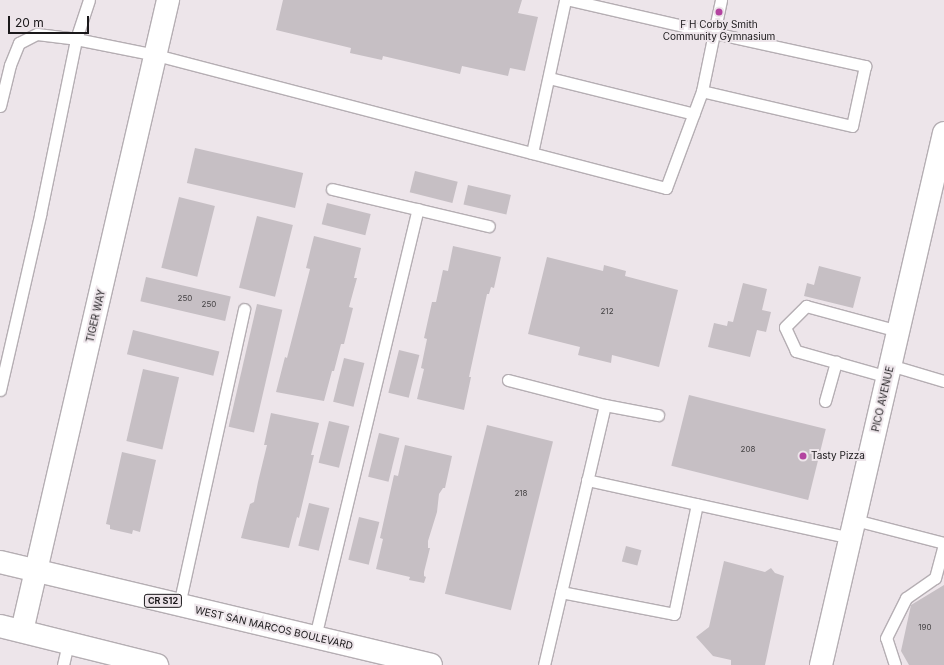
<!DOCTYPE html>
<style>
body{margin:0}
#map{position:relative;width:944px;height:665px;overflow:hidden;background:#ede5ea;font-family:Inter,sans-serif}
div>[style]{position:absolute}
.building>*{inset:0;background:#c6bfc4;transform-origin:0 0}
.roads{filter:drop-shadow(1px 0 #b5aeb3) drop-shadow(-1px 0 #b5aeb3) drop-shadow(0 1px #b5aeb3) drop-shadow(0 -1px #b5aeb3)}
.lane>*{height:11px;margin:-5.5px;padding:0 5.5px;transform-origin:5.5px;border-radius:5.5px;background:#fff}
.secondary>*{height:22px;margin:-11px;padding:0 11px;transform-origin:11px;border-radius:11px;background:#fff}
.primary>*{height:22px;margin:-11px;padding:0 11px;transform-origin:11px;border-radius:11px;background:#fff}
.dots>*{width:11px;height:11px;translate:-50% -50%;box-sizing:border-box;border:2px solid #ede5ea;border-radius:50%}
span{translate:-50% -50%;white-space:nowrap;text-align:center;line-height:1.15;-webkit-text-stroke:4px #ede5ea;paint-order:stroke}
.number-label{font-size:8px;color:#454244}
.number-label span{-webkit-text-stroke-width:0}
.shield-label span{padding:1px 3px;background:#ede5ea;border:1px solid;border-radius:3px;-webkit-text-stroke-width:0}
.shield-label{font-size:9px;color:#1a181a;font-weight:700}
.poi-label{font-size:10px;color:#1a181a}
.left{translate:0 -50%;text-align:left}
.street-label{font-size:10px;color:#1a181a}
.scale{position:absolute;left:8px;top:16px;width:81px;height:18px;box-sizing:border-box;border:2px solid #1a181a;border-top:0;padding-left:5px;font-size:12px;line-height:14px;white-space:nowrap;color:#1a181a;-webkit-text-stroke:3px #ede5ea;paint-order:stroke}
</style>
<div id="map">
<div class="building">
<i style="clip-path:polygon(283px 0,522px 0,518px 13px,538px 17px,525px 71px,510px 68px,508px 76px,462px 66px,460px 74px,383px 56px,382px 60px,350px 53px,351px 48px,276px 30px)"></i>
<i style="left:195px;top:148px;width:111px;height:36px;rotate:13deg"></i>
<i style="left:415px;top:171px;width:44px;height:22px;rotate:14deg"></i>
<i style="left:468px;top:185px;width:44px;height:20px;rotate:13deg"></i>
<i style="left:179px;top:197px;width:37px;height:73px;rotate:14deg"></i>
<i style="left:327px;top:203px;width:45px;height:22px;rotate:14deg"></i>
<i style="left:257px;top:216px;width:37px;height:74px;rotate:14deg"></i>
<i style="clip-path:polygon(314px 236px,361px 248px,354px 278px,357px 278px,349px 307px,353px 308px,344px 344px,341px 344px,334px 371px,332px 371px,324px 401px,276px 392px,285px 357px,287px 358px,310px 269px,306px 268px)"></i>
<i style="clip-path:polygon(453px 246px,501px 257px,494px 288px,491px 287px,489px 294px,487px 294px,469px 377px,471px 377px,464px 410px,417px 399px,424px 369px,421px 368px,427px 339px,424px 338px,432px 302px,436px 302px,443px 270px,448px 271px)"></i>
<i style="clip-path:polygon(547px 257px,603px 271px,604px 265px,626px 271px,625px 276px,678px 290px,659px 367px,612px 355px,611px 363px,578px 355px,580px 347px,528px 334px)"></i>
<i style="clip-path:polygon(819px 266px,861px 277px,853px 308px,804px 296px,807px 283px,814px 285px)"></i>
<i style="left:146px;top:277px;width:87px;height:25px;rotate:13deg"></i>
<i style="clip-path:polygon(743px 283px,767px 289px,762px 310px,771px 312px,766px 332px,757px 330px,750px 357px,708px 347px,714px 323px,727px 326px,728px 321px,733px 322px)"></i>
<i style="left:257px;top:304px;width:26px;height:126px;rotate:13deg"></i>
<i style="left:133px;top:330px;width:89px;height:25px;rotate:14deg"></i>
<i style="left:399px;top:350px;width:21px;height:44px;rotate:14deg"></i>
<i style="left:344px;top:358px;width:21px;height:45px;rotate:14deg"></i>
<i style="left:143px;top:369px;width:37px;height:74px;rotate:13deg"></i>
<i style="left:689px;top:395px;width:141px;height:73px;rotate:14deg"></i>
<i style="clip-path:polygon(271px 413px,319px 423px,311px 455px,314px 455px,299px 518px,297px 517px,289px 548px,241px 538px,250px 504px,254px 502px,258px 482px,267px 445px,264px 445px)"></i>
<i style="left:329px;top:421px;width:21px;height:43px;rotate:14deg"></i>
<i style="left:487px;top:425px;width:68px;height:174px;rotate:14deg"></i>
<i style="left:379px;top:433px;width:21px;height:45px;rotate:14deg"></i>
<i style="clip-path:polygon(405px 445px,452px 456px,445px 488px,443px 488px,439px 494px,437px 512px,428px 541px,428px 548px,430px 548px,424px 572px,424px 576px,426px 577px,424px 583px,409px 580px,410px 577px,376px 569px,383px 539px,380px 538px,394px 475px,398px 476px)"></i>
<i style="clip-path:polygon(122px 452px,156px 460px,140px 532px,133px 530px,132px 534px,110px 529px,110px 525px,106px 524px)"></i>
<i style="left:309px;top:503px;width:21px;height:44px;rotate:14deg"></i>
<i style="left:359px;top:517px;width:21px;height:44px;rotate:14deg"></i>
<i style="left:626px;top:546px;width:16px;height:16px;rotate:15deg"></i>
<i style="clip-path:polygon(724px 561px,765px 572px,771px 568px,775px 573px,784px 576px,765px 665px,731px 665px,731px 660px,713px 656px,696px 637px,709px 627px)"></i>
<i style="clip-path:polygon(944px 585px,944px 665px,909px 665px,901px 651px,911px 605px)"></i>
</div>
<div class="roads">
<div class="lane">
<i style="left:570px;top:0;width:148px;rotate:12.9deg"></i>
<i style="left:714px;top:33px;width:155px;rotate:12.3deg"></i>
<i style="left:865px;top:66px;width:61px;rotate:102.2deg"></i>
<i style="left:852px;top:126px;width:154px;rotate:-166.9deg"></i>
<i style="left:702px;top:91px;width:59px;rotate:-78.3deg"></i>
<i style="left:714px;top:33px;width:34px;rotate:-78deg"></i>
<i style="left:549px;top:78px;width:149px;rotate:13.9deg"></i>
<i style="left:0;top:106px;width:42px;rotate:-76.3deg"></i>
<i style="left:10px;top:65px;width:24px;rotate:-68deg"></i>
<i style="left:19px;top:43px;width:20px;rotate:-27deg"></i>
<i style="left:37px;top:34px;width:39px;rotate:7deg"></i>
<i style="left:76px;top:39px;width:82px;rotate:11.3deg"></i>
<i style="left:156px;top:55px;width:527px;rotate:14.62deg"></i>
<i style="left:666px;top:188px;width:103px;rotate:-69.6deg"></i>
<i style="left:532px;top:153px;width:157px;rotate:-77.8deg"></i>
<i style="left:332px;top:189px;width:161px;rotate:13.3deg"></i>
<i style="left:890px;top:365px;width:56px;rotate:16.5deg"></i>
<i style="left:888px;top:377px;width:96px;rotate:-164.2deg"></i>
<i style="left:796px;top:351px;width:26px;rotate:-115deg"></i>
<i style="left:785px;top:327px;width:30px;rotate:-45deg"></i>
<i style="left:806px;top:306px;width:95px;rotate:15.2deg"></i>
<i style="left:508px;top:380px;width:100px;rotate:14.5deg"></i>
<i style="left:605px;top:405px;width:267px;rotate:103.2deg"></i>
<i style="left:0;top:390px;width:180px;rotate:-77.1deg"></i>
<i style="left:40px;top:215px;width:180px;rotate:-78.4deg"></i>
<i style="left:76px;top:39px;width:41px;rotate:-71.6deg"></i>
<i style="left:825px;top:401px;width:41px;rotate:-74.2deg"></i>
<i style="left:605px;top:405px;width:54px;rotate:10.7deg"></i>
<i style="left:587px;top:480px;width:270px;rotate:12.4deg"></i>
<i style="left:855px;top:520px;width:92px;rotate:14.5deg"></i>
<i style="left:561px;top:592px;width:115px;rotate:11deg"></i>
<i style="left:674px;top:614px;width:112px;rotate:-78.2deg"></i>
<i style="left:179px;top:605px;width:303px;rotate:-77.6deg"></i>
<i style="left:315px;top:637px;width:440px;rotate:-76.5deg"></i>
<i style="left:63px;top:665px;width:23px;rotate:-77deg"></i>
<i style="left:895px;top:665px;width:28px;rotate:-108deg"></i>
<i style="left:886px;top:638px;width:45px;rotate:-63.4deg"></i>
<i style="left:906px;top:598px;width:35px;rotate:-35deg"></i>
<i style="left:935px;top:578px;width:35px;rotate:-75deg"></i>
</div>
<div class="secondary">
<i style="left:22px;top:631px;width:648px;rotate:-76.97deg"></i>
<i style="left:821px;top:665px;width:546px;rotate:-76.98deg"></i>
</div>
<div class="primary">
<i style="left:0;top:562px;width:443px;rotate:13.4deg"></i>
<i style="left:0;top:626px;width:162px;rotate:14deg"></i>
</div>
</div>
<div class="dots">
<i style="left:719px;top:12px;background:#b343a0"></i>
<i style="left:803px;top:456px;background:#b343a0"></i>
</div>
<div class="number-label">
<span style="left:185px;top:299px">250</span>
<span style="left:209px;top:305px">250</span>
<span style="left:607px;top:312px">212</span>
<span style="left:748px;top:450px">208</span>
<span style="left:521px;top:494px">218</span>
<span style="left:925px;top:628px">190</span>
</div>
<div class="shield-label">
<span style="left:163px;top:601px">CR S12</span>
</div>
<div class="poi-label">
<span style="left:719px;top:30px">F H Corby Smith<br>Community Gymnasium</span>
<span class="left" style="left:811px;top:456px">Tasty Pizza</span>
</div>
<div class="street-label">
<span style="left:96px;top:316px;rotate:-77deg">TIGER WAY</span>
<span style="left:883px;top:399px;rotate:-77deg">PICO AVENUE</span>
<span style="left:274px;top:628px;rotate:13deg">WEST SAN MARCOS BOULEVARD</span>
</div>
<div class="scale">20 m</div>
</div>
